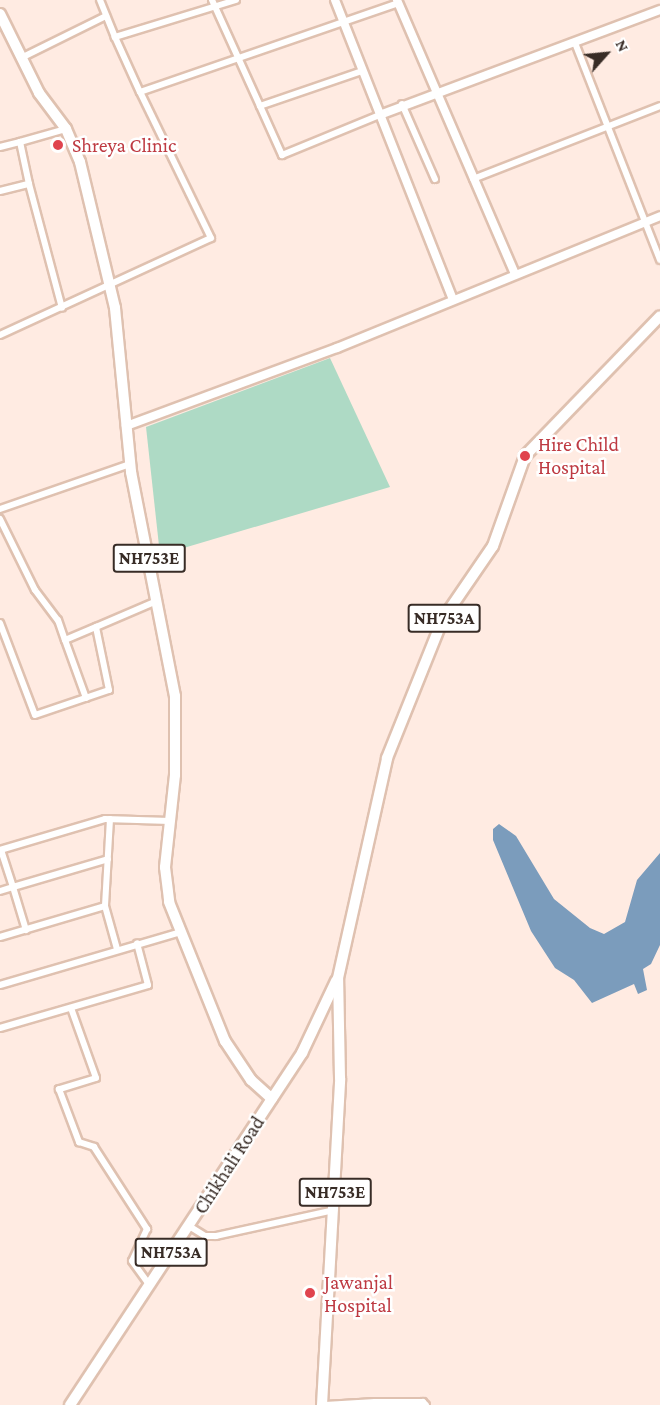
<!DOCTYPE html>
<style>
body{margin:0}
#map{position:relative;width:660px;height:1405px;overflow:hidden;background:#ffebe2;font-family:"Crimson Pro",serif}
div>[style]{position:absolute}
.green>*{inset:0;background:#aedac5}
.water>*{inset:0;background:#7b9cbc}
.roads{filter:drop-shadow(2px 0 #dfc1b0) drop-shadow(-2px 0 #dfc1b0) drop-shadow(0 2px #dfc1b0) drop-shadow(0 -2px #dfc1b0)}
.minor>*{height:6px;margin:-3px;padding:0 3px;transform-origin:3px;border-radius:3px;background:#fff}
.tertiary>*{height:8px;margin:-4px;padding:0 4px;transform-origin:4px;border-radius:4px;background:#fff}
.secondary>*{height:8px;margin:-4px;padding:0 4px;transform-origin:4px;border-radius:4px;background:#fff}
.trunk>*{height:10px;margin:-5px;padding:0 5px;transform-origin:5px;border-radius:5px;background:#fff}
.dots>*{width:16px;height:16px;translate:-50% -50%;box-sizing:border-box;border:3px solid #fff;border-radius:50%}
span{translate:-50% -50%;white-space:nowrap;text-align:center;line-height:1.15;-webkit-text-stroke:5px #fff;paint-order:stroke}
.shield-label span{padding:2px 4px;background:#fff;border:2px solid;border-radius:4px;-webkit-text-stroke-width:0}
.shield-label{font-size:18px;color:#382c26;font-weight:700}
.health-label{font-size:20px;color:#be3a42}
.left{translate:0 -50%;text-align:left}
.street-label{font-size:20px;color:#382c26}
.north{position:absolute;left:576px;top:24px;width:60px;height:60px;-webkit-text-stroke:4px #fff;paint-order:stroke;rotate:63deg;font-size:16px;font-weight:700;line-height:24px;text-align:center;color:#382c26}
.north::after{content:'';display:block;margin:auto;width:21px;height:27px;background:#382c26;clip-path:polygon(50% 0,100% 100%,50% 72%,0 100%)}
</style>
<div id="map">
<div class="green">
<i style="clip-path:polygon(330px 358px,390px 487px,160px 555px,146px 427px)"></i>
</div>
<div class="water">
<i style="clip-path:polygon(499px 824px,516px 836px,554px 899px,590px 928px,604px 934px,625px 922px,637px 880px,660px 853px,660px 945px,651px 964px,643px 969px,647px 990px,638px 994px,634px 984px,592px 1003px,574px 980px,555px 968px,531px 931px,493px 840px,493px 829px)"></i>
</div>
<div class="roads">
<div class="minor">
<i style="left:100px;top:0;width:40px;rotate:68deg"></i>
<i style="left:212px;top:0;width:116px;rotate:65.6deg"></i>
<i style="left:236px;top:0;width:127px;rotate:163deg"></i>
<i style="left:115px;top:37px;width:60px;rotate:65.6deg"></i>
<i style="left:140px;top:92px;width:273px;rotate:-19deg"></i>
<i style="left:575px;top:43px;width:233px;rotate:68.6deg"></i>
<i style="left:21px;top:58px;width:95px;rotate:-26.3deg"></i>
<i style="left:362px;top:71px;width:108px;rotate:161.1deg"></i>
<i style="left:260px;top:106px;width:54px;rotate:65.8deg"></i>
<i style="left:282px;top:155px;width:108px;rotate:-22.3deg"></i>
<i style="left:402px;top:104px;width:82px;rotate:66.3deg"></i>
<i style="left:0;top:147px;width:21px;rotate:-14deg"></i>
<i style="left:473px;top:179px;width:201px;rotate:-21.3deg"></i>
<i style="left:29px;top:184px;width:128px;rotate:75.1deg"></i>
<i style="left:0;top:191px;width:30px;rotate:-14deg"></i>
<i style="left:29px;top:184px;width:43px;rotate:-102.1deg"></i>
<i style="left:20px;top:142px;width:48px;rotate:-15.8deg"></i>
<i style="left:0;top:335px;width:232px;rotate:-24.7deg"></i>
<i style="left:211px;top:238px;width:162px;rotate:-115.9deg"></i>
<i style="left:0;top:509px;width:138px;rotate:-19.1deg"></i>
<i style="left:0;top:519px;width:79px;rotate:63.8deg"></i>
<i style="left:35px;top:590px;width:38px;rotate:53deg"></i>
<i style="left:58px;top:620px;width:21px;rotate:71deg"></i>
<i style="left:0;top:623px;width:98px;rotate:69.2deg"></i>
<i style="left:35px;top:715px;width:78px;rotate:-18.7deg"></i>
<i style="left:109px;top:690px;width:64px;rotate:-101.7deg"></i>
<i style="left:96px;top:627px;width:66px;rotate:-23.1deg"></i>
<i style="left:86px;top:698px;width:62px;rotate:-109.9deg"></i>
<i style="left:65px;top:640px;width:34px;rotate:-23deg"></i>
<i style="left:110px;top:819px;width:87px;rotate:93.3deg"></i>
<i style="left:105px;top:906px;width:45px;rotate:74.4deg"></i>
<i style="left:0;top:850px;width:109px;rotate:-16.4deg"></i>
<i style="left:105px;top:819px;width:65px;rotate:1.8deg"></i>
<i style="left:1px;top:850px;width:39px;rotate:72deg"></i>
<i style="left:13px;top:887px;width:99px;rotate:-16.4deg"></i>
<i style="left:0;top:891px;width:14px;rotate:-17deg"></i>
<i style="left:13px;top:887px;width:45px;rotate:73.2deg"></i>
<i style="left:0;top:937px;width:109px;rotate:-16.4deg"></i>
<i style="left:0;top:985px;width:189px;rotate:-16.3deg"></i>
<i style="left:71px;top:1008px;width:74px;rotate:70.3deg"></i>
<i style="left:96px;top:1078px;width:39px;rotate:163deg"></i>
<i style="left:59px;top:1089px;width:57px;rotate:69.3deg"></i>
<i style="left:79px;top:1142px;width:16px;rotate:18deg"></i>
<i style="left:94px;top:1147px;width:98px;rotate:57.1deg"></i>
<i style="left:147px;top:1229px;width:35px;rotate:115deg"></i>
<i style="left:132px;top:1261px;width:29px;rotate:54deg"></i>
<i style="left:0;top:1028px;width:154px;rotate:-16.2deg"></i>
<i style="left:148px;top:985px;width:43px;rotate:-104.7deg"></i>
<i style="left:189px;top:1226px;width:19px;rotate:32deg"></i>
<i style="left:205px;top:1236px;width:11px"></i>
<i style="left:216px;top:1236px;width:121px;rotate:-12.4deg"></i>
<i style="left:375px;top:1402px;width:48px"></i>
<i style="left:423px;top:1402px;width:4px;rotate:45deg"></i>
<i style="left:325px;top:1405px;width:50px;rotate:-3.4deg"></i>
<i style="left:375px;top:1402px;width:3px;rotate:90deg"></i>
</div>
<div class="tertiary">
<i style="left:335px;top:0;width:321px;rotate:68.5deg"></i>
<i style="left:397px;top:0;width:298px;rotate:66.7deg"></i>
<i style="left:382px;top:114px;width:297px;rotate:-20.5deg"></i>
</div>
<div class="secondary">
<i style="left:126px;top:426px;width:225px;rotate:-20.3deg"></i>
<i style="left:337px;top:348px;width:349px;rotate:-22.2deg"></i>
</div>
<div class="trunk">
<i style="left:0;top:14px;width:88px;rotate:63.7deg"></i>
<i style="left:39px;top:93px;width:45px;rotate:53.1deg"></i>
<i style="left:66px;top:129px;width:36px;rotate:67deg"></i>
<i style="left:80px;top:162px;width:150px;rotate:76.5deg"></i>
<i style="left:115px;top:308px;width:165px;rotate:84.4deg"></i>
<i style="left:131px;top:472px;width:228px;rotate:78.9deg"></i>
<i style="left:175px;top:696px;width:79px;rotate:90deg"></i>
<i style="left:175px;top:775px;width:93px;rotate:96.2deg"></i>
<i style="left:165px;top:867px;width:35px;rotate:83deg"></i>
<i style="left:169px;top:902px;width:150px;rotate:68.1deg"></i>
<i style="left:225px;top:1041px;width:47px;rotate:56.3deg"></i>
<i style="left:251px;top:1080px;width:28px;rotate:42deg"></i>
<i style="left:70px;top:1405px;width:422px;rotate:-56.6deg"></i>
<i style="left:302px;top:1053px;width:80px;rotate:-64.7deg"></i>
<i style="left:322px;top:1405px;width:327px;rotate:-86.8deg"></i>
<i style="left:340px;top:1078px;width:100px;rotate:-91.1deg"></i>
<i style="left:338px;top:978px;width:225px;rotate:-77.4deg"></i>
<i style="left:387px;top:758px;width:150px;rotate:-68.1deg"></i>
<i style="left:443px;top:619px;width:88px;rotate:-55.6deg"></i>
<i style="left:493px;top:546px;width:96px;rotate:-70.4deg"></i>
<i style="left:525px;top:456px;width:194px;rotate:-46deg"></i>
</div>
</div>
<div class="dots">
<i style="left:58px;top:145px;background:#e0444e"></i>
<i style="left:525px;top:456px;background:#e0444e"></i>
<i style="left:310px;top:1293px;background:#e0444e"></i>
</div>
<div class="shield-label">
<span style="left:149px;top:558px">NH753E</span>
<span style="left:444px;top:618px">NH753A</span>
<span style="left:335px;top:1192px">NH753E</span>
<span style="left:171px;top:1252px">NH753A</span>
</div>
<div class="health-label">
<span class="left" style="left:72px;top:145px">Shreya Clinic</span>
<span class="left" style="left:538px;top:456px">Hire Child<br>Hospital</span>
<span class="left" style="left:324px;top:1294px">Jawanjal<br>Hospital</span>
</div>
<div class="street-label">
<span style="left:229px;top:1165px;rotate:-57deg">Chikhali Road</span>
</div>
<div class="north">N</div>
</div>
